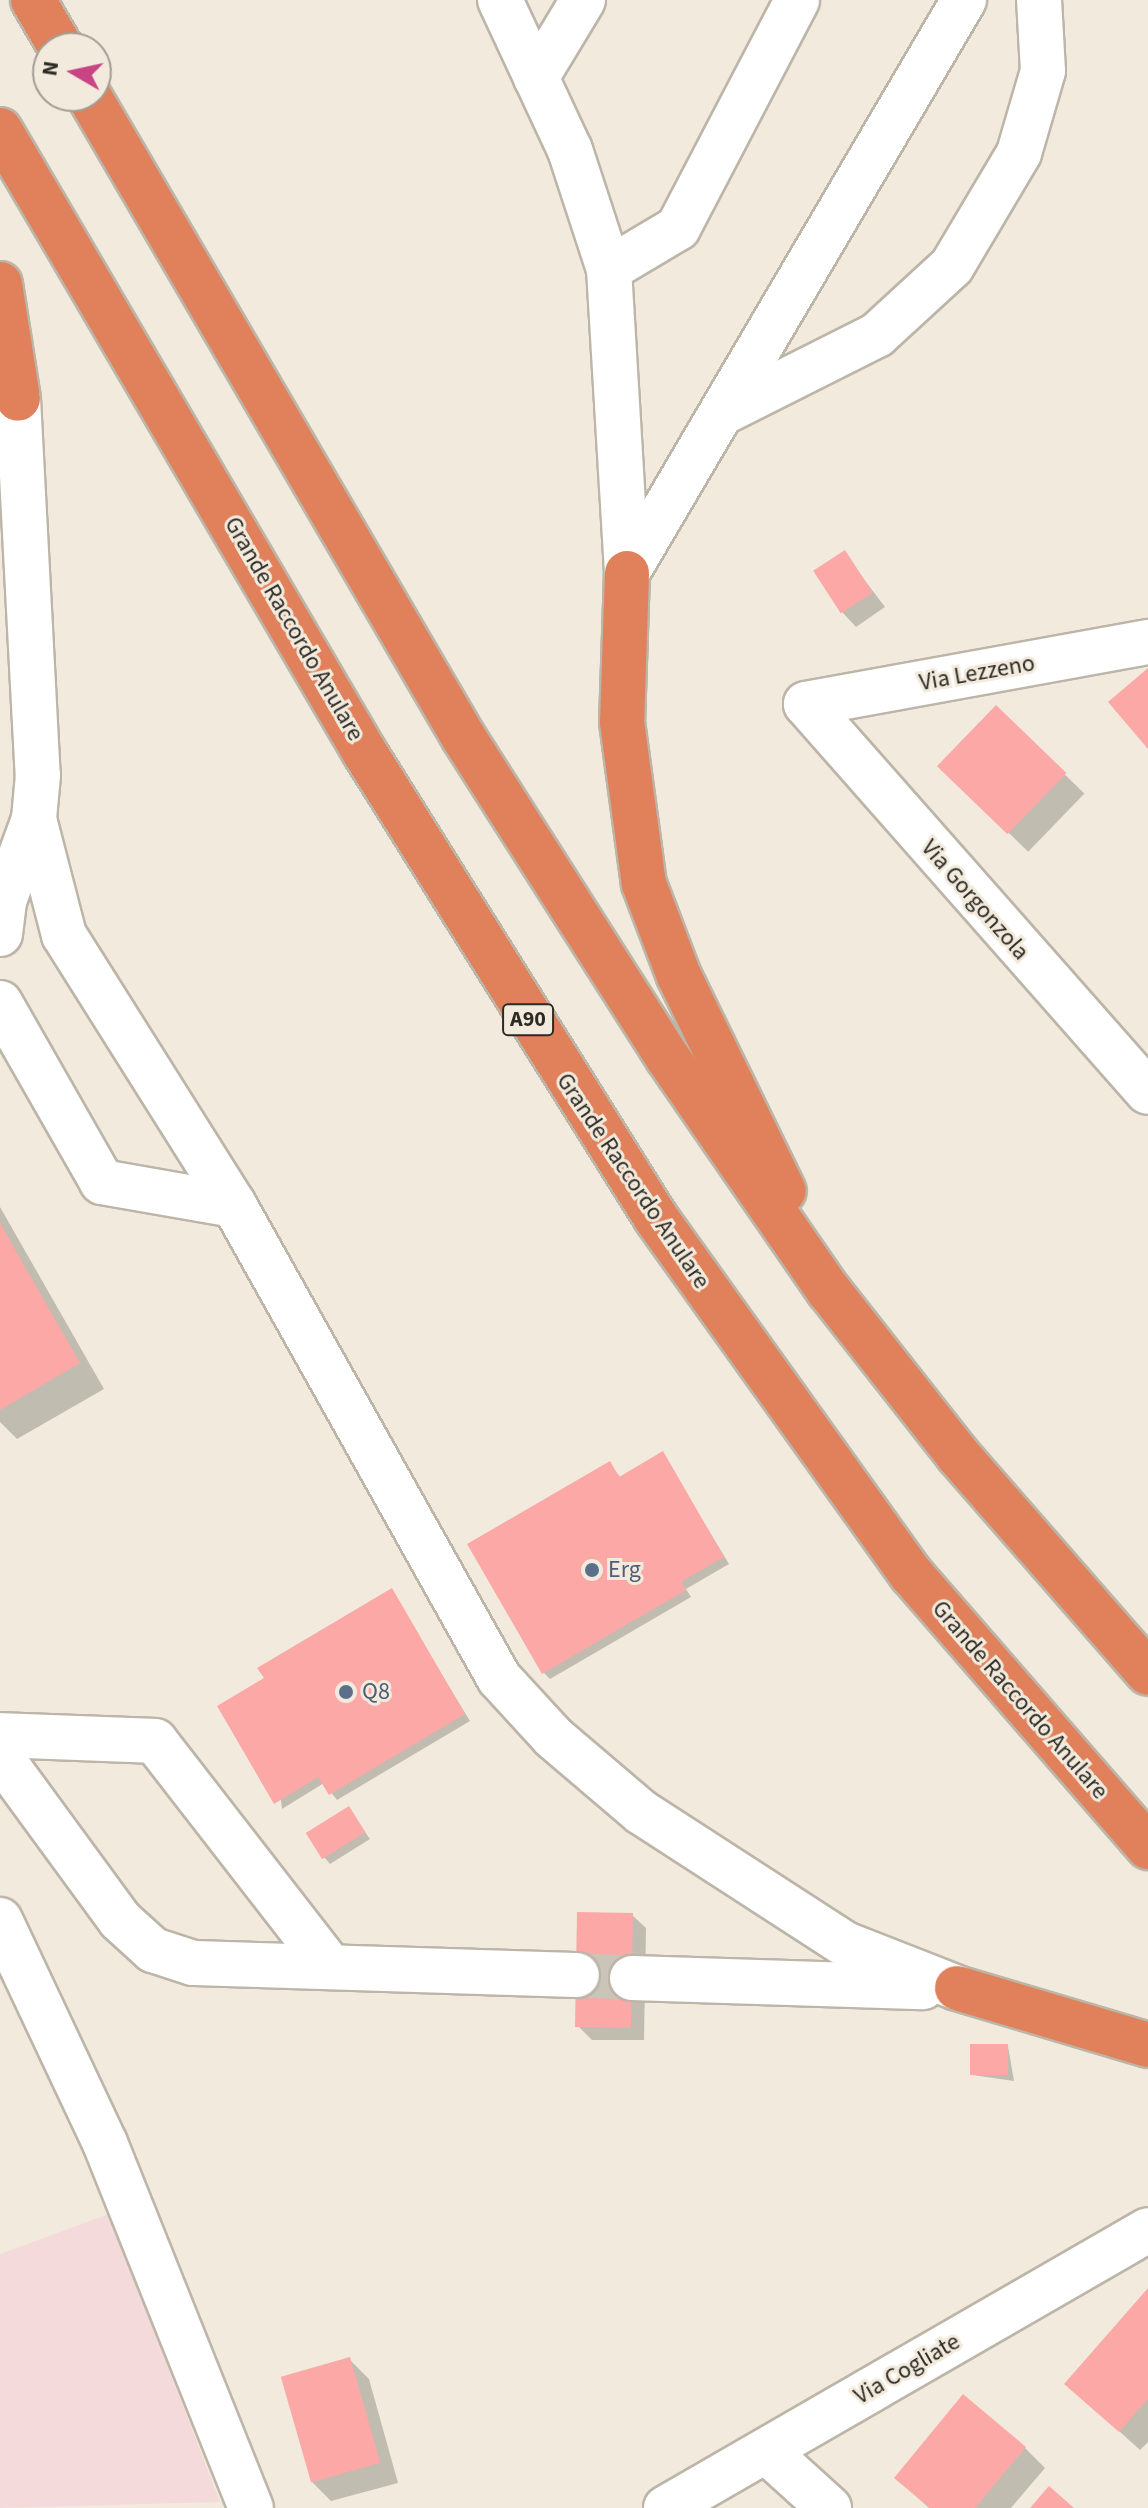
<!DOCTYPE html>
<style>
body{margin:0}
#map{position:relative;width:1148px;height:2508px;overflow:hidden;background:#f2ebdd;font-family:"Source Sans 3",sans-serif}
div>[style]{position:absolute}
.industrial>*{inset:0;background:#f5dadb}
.shadow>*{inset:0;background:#0003;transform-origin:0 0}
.building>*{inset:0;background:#fba8a7;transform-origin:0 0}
.minor-tunnel>*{height:44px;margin-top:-22px;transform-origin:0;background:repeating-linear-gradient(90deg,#cbc4b8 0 44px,transparent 0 66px)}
.roads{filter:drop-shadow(2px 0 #bcb5a8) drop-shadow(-2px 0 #bcb5a8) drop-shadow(0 2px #bcb5a8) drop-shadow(0 -2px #bcb5a8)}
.minor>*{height:44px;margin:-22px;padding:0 22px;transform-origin:22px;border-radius:22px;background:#fff}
.highway>*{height:44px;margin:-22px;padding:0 22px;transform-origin:22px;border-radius:22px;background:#e0815b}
.dots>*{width:22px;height:22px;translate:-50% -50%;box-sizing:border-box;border:4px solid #f2ebdd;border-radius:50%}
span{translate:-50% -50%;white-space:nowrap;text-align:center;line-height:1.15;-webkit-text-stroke:6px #f2ebdd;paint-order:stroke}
.shield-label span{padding:2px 6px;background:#f2ebdd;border:2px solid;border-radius:6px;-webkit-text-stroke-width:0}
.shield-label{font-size:22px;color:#2d2a25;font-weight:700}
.street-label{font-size:24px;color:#2d2a25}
.service-label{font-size:24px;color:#4e5e75}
.left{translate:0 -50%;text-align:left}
.north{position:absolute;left:32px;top:32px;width:80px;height:80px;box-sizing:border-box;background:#f2ebdd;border:2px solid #a39e93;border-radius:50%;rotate:279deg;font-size:22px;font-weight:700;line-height:32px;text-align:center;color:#2d2a25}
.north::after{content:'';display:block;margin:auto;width:28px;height:36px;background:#c94485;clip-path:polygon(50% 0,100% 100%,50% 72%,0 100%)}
</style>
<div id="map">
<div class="industrial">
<i style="clip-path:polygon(109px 2214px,220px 2502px,0 2508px,0 2254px)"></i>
</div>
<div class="shadow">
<i style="clip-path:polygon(844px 553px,885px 607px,856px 627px,843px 613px)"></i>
<i style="left:996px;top:708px;width:123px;height:81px;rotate:44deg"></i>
<i style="clip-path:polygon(0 1207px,104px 1389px,17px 1439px,0 1422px)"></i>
<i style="clip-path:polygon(662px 1453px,729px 1564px,686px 1589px,691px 1597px,550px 1679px,544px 1673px,609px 1463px,621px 1478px)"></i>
<i style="clip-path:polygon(391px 1591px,470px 1721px,337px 1800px,324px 1783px,282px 1809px,266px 1679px)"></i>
<i style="clip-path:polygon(348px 1808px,370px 1839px,330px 1864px,324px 1857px)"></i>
<i style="clip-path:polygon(632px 1915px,646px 1928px,644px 2040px,592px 2040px,578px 2026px)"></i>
<i style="clip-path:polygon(1008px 2046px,1014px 2081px,972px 2075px)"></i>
<i style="clip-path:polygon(1148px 2291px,1148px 2442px,1140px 2450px,1067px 2384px)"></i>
<i style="clip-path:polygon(350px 2360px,369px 2379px,398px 2483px,331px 2501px,311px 2481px)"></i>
<i style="clip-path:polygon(1025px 2448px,1045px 2468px,1011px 2508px,929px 2508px,896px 2478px)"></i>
</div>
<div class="building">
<i style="left:845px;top:550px;width:51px;height:38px;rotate:57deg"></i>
<i style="clip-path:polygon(1148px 668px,1148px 749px,1108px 702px)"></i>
<i style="left:996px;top:705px;width:98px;height:85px;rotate:44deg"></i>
<i style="clip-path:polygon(0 1223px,80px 1363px,0 1410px)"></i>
<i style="clip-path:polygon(663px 1451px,724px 1557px,681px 1582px,686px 1590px,542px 1674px,467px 1544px,610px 1461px,619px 1477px)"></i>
<i style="clip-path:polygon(392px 1588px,465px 1714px,329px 1795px,318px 1777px,274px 1804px,217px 1706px,264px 1678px,257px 1668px)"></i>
<i style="left:349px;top:1806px;width:31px;height:51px;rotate:58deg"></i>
<i style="left:577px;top:1912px;width:56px;height:115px;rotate:1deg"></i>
<i style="left:970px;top:2044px;width:38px;height:31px"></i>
<i style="clip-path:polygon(1148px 2288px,1148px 2399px,1119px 2432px,1064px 2384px)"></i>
<i style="left:350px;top:2357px;width:110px;height:72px;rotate:74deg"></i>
<i style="clip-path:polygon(963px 2394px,1026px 2447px,975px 2508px,930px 2508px,894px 2478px)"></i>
<i style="clip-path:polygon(1049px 2486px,1074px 2508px,1030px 2508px)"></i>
</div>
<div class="minor-tunnel">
<i style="left:577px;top:1975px;width:55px;rotate:3.1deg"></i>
</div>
<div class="roads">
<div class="minor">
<i style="left:500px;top:0;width:166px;rotate:65deg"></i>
<i style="left:570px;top:150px;width:125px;rotate:71.9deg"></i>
<i style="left:609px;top:269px;width:305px;rotate:86.6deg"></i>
<i style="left:536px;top:78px;width:91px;rotate:-58.9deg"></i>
<i style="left:609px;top:269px;width:80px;rotate:-30.7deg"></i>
<i style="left:678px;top:228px;width:257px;rotate:-62.4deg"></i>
<i style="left:18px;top:399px;width:377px;rotate:87deg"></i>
<i style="left:38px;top:775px;width:44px;rotate:95.2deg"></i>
<i style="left:34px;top:819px;width:120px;rotate:75.5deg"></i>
<i style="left:64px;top:935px;width:319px;rotate:57.8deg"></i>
<i style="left:234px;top:1205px;width:542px;rotate:60.74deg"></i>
<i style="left:499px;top:1678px;width:80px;rotate:47.5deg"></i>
<i style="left:553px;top:1737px;width:116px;rotate:40.4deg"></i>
<i style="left:641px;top:1812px;width:243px;rotate:32.9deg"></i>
<i style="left:845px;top:1944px;width:120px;rotate:21.4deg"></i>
<i style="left:726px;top:411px;width:169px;rotate:-26.7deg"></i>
<i style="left:877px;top:335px;width:102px;rotate:-42.6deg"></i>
<i style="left:952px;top:266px;width:131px;rotate:-59.3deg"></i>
<i style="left:1019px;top:153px;width:85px;rotate:-73.7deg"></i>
<i style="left:1043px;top:71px;width:71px;rotate:-93.2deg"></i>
<i style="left:627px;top:573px;width:665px;rotate:-59.54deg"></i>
<i style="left:806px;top:704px;width:517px;rotate:48.61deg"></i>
<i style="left:806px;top:704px;width:348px;rotate:-10.3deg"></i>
<i style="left:0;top:934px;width:33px;rotate:-83deg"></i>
<i style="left:4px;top:901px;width:87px;rotate:-69.9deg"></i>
<i style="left:0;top:1003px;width:206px;rotate:60.3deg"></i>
<i style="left:102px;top:1182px;width:134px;rotate:9.9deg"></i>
<i style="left:0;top:1735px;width:155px;rotate:2.2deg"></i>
<i style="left:155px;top:1741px;width:282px;rotate:52.2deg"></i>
<i style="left:0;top:1756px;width:203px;rotate:53.8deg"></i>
<i style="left:120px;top:1920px;width:45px;rotate:42.3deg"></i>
<i style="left:153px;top:1950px;width:42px;rotate:18deg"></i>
<i style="left:193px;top:1963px;width:384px;rotate:1.8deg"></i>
<i style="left:0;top:1920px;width:246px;rotate:64.8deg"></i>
<i style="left:105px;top:2143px;width:393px;rotate:68.2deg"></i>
<i style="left:632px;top:1978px;width:291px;rotate:1.8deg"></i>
<i style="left:766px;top:2451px;width:85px;rotate:42.1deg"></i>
<i style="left:666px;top:2508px;width:556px;rotate:-29.97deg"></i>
</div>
<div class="highway">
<i style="left:33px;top:0;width:56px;rotate:59.7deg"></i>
<i style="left:89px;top:96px;width:743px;rotate:59.71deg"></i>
<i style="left:464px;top:738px;width:379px;rotate:57.5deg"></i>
<i style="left:668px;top:1058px;width:283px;rotate:55.4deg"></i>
<i style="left:829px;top:1291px;width:209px;rotate:51.8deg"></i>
<i style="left:958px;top:1455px;width:289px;rotate:48.9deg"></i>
<i style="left:0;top:130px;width:722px;rotate:59.64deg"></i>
<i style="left:365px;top:753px;width:549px;rotate:57.96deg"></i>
<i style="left:656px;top:1218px;width:438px;rotate:54.4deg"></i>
<i style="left:911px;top:1574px;width:362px;rotate:49deg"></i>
<i style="left:0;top:284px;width:116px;rotate:81.1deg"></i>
<i style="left:627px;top:573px;width:149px;rotate:91.9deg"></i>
<i style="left:622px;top:722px;width:163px;rotate:82.3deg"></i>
<i style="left:644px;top:884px;width:98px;rotate:69.2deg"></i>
<i style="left:679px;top:976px;width:239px;rotate:64deg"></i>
<i style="left:957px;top:1988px;width:199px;rotate:16.6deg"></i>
</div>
</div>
<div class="dots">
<i style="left:592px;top:1570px;background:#5c6f8a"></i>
<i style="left:346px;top:1692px;background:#5c6f8a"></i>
</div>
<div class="shield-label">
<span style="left:528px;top:1020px">A90</span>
</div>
<div class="street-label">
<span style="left:294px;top:629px;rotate:60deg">Grande Raccordo Anulare</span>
<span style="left:977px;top:673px;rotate:-10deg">Via Lezzeno</span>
<span style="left:975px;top:900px;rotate:49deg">Via Gorgonzola</span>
<span style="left:633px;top:1181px;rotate:56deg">Grande Raccordo Anulare</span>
<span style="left:1020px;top:1700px;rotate:49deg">Grande Raccordo Anulare</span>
<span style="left:907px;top:2369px;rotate:-30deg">Via Cogliate</span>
</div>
<div class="service-label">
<span class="left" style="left:608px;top:1570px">Erg</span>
<span class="left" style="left:362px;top:1692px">Q8</span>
</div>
<div class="north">N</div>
</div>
